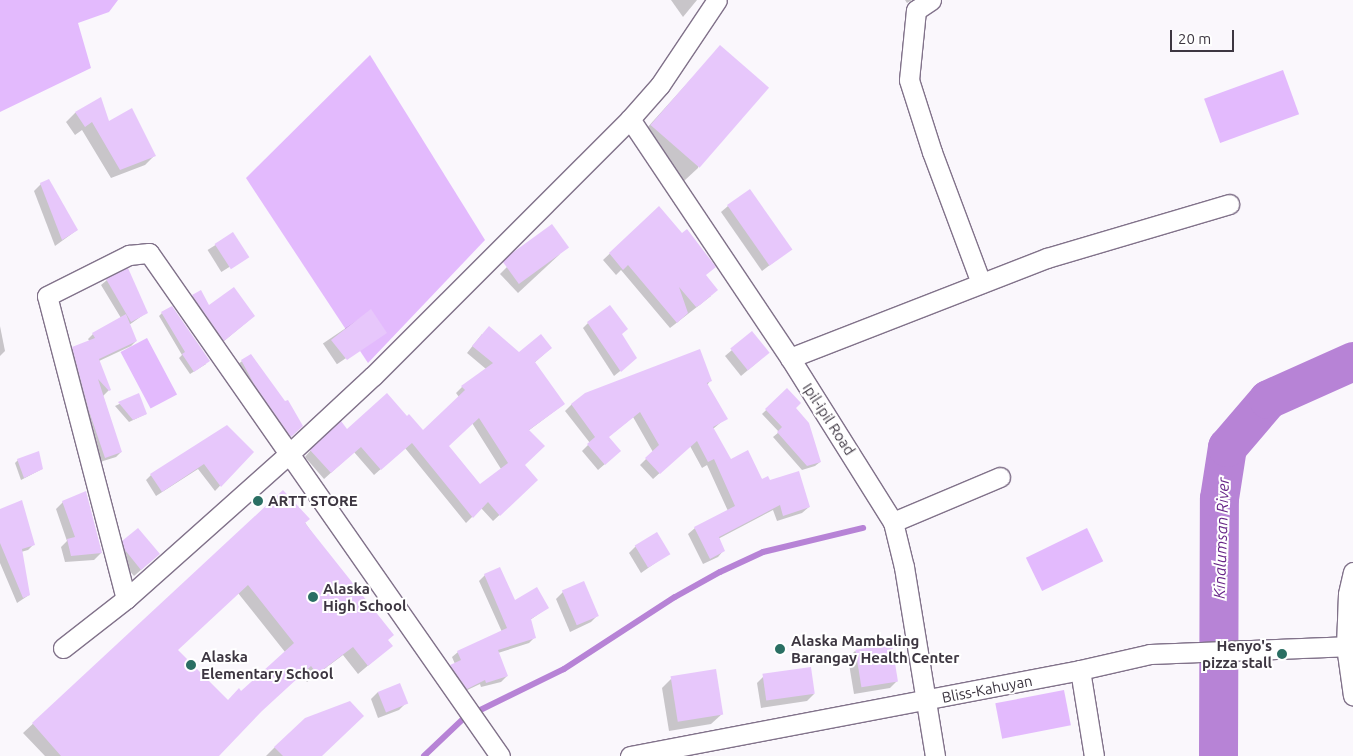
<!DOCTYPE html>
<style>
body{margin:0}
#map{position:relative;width:1353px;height:756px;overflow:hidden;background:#faf7fc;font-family:Ubuntu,sans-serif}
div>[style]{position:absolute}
.green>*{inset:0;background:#e3bafd;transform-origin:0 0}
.shadow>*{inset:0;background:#0003;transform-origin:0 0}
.stream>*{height:6px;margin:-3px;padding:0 3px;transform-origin:3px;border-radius:3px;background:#b783d6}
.river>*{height:39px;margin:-19.5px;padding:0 19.5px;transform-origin:19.5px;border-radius:19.5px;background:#b783d6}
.building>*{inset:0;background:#e7c7fb;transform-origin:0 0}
.roads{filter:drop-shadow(1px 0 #81728a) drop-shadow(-1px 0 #81728a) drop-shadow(0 1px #81728a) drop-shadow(0 -1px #81728a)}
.minor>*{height:19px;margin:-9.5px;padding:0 9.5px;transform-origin:9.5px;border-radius:9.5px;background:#fff}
.dots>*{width:14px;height:14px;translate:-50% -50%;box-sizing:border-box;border:2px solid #fff;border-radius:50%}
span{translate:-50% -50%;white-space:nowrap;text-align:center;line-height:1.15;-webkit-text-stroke:4px #fff;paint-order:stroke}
.street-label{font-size:15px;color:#3d3641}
.poi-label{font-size:15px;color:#3d3641;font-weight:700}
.left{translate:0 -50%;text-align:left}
.right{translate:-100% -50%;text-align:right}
.water-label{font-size:16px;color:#672587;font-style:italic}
.scale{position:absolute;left:1170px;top:30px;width:64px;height:22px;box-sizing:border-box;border:2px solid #3d3641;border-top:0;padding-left:6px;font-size:15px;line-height:18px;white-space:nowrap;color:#3d3641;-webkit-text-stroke:4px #fff;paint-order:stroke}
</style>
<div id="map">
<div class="green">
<i style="clip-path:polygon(0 0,118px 0,109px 12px,78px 23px,91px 68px,0 112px)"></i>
<i style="clip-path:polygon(370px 55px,485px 240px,368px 363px,246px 178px)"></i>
<i style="left:1283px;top:70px;width:47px;height:84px;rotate:70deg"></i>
<i style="left:147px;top:338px;width:64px;height:30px;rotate:62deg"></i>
<i style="left:1087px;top:528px;width:37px;height:68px;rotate:64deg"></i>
<i style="left:1064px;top:690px;width:36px;height:70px;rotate:79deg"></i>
</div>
<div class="shadow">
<i style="clip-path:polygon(671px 0,697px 0,683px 17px)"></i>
<i style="clip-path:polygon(905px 0,912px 0,907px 3px)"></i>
<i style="clip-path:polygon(720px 47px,698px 168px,684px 181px,637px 139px)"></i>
<i style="clip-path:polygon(100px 99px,108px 122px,154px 156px,145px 165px,111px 178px,82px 130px,75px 135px,66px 122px,75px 113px)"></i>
<i style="clip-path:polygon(41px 184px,77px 230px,55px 246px,34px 191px)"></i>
<i style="clip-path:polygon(728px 206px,791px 249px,762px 271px,721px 212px)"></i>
<i style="clip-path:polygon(658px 208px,705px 275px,711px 296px,670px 328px,621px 270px,616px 275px,603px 260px)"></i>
<i style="left:233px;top:234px;width:26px;height:30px;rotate:58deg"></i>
<i style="clip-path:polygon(560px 254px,518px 293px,500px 274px,507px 267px)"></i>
<i style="clip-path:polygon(127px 270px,146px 313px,129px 325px,136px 341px,131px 346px,99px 361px,109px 390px,103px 396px,121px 452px,116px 457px,100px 462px,68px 353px,73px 348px,90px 342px,88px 339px,93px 334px,121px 318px,101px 285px,107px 280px)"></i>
<i style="clip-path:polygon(193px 296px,209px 307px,248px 321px,218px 346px,187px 301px)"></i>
<i style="left:371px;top:311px;width:25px;height:58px;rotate:56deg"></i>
<i style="clip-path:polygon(162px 313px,206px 364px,190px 374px,179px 358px,182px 355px,159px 316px)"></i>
<i style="clip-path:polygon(588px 323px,621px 334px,630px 363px,614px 376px,583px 328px)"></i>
<i style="clip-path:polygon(0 326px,5px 351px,0 356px)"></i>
<i style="clip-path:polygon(evenodd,482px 334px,519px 353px,551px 348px,534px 363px,564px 404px,528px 431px,523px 465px,537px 480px,493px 521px,481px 508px,466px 523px,405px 448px,374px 475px,354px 452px,324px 479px,305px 457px,311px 450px,347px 430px,407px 418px,423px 431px,459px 397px,456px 393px,462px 387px,486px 369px,467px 353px,482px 334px,472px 423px,501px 469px,480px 485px,448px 446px,472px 423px)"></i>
<i style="clip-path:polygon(732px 350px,761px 359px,741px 376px,725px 356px)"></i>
<i style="clip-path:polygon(251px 355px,301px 426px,287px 439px,238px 364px)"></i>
<i style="clip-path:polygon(711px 380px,707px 385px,726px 418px,713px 429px,730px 460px,809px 507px,802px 513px,777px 521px,773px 510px,718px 539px,724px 550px,718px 557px,703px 564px,688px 534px,695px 528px,728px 511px,707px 465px,702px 468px,690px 446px,653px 479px,640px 465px,653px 452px,633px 417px,608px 437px,613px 457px,598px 470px,582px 451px,590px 443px,565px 411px,572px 404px)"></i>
<i style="clip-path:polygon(787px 390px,820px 462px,815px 466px,802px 470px,773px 437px,779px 432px,762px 414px)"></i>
<i style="clip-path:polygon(139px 395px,146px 414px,129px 422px,115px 406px)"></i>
<i style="clip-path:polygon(252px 452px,215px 491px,198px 469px,156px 496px,146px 480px,151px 475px)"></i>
<i style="clip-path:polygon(18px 460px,42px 469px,21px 480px,15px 463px)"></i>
<i style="clip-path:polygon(evenodd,283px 491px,391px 646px,358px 674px,343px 655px,307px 682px,301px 674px,254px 717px,217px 756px,45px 756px,23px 733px,283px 491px,238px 593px,285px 652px,241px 693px,227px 702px,176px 650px,238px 593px)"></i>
<i style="clip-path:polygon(63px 502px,101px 553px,94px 560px,65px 562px,61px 547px,67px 541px,56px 509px)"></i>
<i style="clip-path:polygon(0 510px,34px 544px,28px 550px,21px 552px,29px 595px,17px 603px,0 563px)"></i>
<i style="clip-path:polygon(123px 542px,151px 561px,134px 576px,118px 557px,116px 549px)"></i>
<i style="clip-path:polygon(636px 546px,668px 554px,641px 573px,629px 553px)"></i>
<i style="clip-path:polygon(485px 575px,514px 602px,547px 608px,530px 620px,535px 637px,529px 643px,498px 653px,507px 676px,501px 682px,481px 687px,480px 684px,461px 693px,446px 671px,455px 664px,452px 657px,458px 652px,502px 632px,479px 581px)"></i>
<i style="clip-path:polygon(563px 592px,598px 615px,591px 622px,570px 632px,556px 599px)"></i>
<i style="clip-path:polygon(855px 651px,897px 681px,890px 688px,854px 694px,848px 658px)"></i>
<i style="clip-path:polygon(764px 676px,814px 694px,807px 701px,761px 708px,757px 683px)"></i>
<i style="clip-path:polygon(672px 678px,722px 714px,711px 724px,669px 731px,662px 688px)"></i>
<i style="clip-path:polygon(378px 692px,406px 703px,399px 710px,378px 718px,371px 699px)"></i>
<i style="clip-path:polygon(275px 747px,321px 756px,266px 756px)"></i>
</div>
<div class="stream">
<i style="left:424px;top:756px;width:55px;rotate:-43.5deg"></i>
<i style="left:464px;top:718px;width:111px;rotate:-26.1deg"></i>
<i style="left:564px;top:669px;width:132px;rotate:-33deg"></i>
<i style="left:675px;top:597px;width:51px;rotate:-29.1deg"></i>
<i style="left:720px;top:572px;width:47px;rotate:-24.9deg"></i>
<i style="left:763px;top:552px;width:103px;rotate:-13.5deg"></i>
</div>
<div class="river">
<i style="left:1218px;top:756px;width:258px;rotate:-89.8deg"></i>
<i style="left:1219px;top:498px;width:52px;rotate:-81.1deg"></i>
<i style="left:1227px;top:447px;width:63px;rotate:-49.5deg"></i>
<i style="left:1268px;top:399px;width:93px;rotate:-24.1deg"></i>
</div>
<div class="building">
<i style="left:720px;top:45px;width:65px;height:106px;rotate:41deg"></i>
<i style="clip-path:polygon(101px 97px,109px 121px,132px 108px,156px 156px,120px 170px,92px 122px,85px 127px,75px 112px)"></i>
<i style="clip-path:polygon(49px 179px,78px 230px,62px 240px,40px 183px)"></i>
<i style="left:750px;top:189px;width:74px;height:28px;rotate:55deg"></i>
<i style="clip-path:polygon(659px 206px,682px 233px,687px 229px,716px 267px,706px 275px,718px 290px,700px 305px,696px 307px,679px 287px,688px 313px,677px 323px,628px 265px,623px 270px,609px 253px)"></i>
<i style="left:552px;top:224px;width:29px;height:62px;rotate:54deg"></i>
<i style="left:233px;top:232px;width:30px;height:22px;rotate:57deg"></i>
<i style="clip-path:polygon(128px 268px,148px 313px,131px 322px,106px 279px)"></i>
<i style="clip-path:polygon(234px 287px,255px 316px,224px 341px,192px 295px,201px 290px,209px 305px)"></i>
<i style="clip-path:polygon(610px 305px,628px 329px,622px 334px,637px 358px,621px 372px,587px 322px)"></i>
<i style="clip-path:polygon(172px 306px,210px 361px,194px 372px,182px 354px,185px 352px,161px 312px)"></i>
<i style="clip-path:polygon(371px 309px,387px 333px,347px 360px,331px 340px)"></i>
<i style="clip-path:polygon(126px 314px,137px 341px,99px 359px,111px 390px,109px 391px,98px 379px,122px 452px,105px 458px,89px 411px,72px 347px,95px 338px,92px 333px)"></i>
<i style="clip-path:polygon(evenodd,489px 326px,519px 352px,541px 334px,552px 348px,535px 362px,565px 404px,529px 430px,545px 446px,525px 465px,538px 480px,500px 516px,488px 502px,473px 518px,412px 443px,381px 470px,361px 447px,331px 473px,310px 450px,341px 421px,347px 429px,387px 393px,407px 416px,409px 414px,423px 430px,465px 390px,461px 386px,493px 363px,472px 346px,489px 326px,479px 418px,508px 463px,480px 484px,449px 446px,479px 418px)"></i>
<i style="left:752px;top:331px;width:28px;height:28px;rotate:51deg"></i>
<i style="clip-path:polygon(700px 349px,712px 381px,707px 383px,728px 419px,713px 427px,731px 459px,748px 450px,762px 479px,768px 476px,770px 480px,799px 471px,810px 507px,783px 516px,780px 505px,719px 537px,725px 551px,710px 559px,694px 527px,735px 506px,714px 459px,708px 462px,697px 441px,660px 474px,645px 458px,659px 445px,640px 412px,609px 437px,621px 451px,605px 465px,587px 444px,595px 437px,571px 404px,585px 393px)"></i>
<i style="clip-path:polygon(251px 354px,285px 401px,288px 400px,303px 426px,291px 437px,254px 384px,241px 360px)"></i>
<i style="clip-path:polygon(787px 388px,801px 403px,796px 408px,809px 423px,821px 462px,807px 466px,777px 432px,782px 427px,765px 409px)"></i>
<i style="clip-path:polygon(139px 393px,147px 414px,133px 420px,118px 402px)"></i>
<i style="clip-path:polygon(227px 425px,254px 452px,221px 487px,204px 464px,162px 492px,150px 474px)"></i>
<i style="clip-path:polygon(39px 451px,43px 469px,24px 478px,17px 459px)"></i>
<i style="clip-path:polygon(evenodd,283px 490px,310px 519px,305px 523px,394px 635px,388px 640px,393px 646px,368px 666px,353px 647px,317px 674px,311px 666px,262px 711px,219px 756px,61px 756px,32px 723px,283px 490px,248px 585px,294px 643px,241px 691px,239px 688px,228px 700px,178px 650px,248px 585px)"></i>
<i style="clip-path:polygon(86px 491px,102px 553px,71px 556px,67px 539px,75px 537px,62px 501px)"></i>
<i style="clip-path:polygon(22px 500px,35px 545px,22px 549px,30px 595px,23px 598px,0 543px,0 509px)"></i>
<i style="clip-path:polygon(138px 528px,160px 554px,141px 570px,125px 550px,122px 541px)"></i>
<i style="left:657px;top:532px;width:26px;height:26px;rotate:59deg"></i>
<i style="clip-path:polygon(500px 567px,515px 600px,537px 587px,549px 608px,531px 619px,536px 638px,498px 650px,508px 676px,486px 683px,485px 680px,467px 689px,450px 665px,461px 660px,457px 651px,507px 628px,484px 574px)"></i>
<i style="left:584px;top:581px;width:38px;height:24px;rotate:67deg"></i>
<i style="left:892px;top:644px;width:38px;height:37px;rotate:81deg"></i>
<i style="left:811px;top:667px;width:27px;height:49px;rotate:82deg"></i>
<i style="left:716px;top:669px;width:46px;height:46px;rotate:81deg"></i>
<i style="left:400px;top:683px;width:22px;height:24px;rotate:68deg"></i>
<i style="clip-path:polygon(350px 701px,364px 716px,322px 756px,283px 756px,274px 747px,305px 718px)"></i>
</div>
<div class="roads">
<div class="minor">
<i style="left:931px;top:0;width:18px;rotate:146deg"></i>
<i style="left:916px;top:10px;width:70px;rotate:95.7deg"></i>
<i style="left:909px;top:80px;width:76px;rotate:72.3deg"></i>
<i style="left:932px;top:152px;width:140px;rotate:69.5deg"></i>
<i style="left:630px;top:119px;width:288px;rotate:56.2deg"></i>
<i style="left:790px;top:358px;width:194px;rotate:57.9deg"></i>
<i style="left:893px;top:522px;width:46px;rotate:76.3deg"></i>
<i style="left:904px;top:567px;width:192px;rotate:80.7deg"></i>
<i style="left:790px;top:358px;width:276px;rotate:-21.3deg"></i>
<i style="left:1047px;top:258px;width:190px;rotate:-16.5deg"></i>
<i style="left:893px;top:522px;width:116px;rotate:-22.8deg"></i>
<i style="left:1353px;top:572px;width:23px;rotate:103deg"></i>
<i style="left:1348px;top:594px;width:52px;rotate:92.2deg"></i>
<i style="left:1346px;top:646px;width:50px;rotate:82deg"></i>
<i style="left:126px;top:599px;width:313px;rotate:-104.6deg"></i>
<i style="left:47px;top:296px;width:92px;rotate:-26.6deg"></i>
<i style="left:129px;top:255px;width:20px;rotate:-6deg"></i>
<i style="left:149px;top:253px;width:613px;rotate:55.09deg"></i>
<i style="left:63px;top:648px;width:80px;rotate:-37.9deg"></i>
<i style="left:126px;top:599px;width:220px;rotate:-41.7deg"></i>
<i style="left:290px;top:453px;width:113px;rotate:-42.9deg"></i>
<i style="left:373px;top:376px;width:363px;rotate:-45deg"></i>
<i style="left:630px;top:119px;width:45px;rotate:-48.6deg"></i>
<i style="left:660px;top:85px;width:102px;rotate:-56.2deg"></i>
<i style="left:1080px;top:670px;width:87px;rotate:80.8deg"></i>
<i style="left:630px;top:756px;width:458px;rotate:-10.8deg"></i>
<i style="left:1080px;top:670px;width:72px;rotate:-12.9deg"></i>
<i style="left:1150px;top:654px;width:196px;rotate:-2.3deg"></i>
</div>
</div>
<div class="dots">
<i style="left:258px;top:501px;background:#2a6f63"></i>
<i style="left:313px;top:597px;background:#2a6f63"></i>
<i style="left:780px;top:649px;background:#2a6f63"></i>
<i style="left:1282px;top:654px;background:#2a6f63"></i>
<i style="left:191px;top:665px;background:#2a6f63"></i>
</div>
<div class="street-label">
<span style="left:829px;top:419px;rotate:57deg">Ipil-ipil Road</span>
<span style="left:987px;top:689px;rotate:-11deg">Bliss-Kahuyan</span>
</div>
<div class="poi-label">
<span class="left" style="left:268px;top:501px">ARTT STORE</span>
<span class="left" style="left:323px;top:597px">Alaska<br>High School</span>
<span class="left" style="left:791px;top:649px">Alaska Mambaling<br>Barangay Health Center</span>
<span class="right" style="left:1272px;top:654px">Henyo's<br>pizza stall</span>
<span class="left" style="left:201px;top:665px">Alaska<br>Elementary School</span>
</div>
<div class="water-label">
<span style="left:1221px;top:538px;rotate:-88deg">Kinalumsan River</span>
</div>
<div class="scale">20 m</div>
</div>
